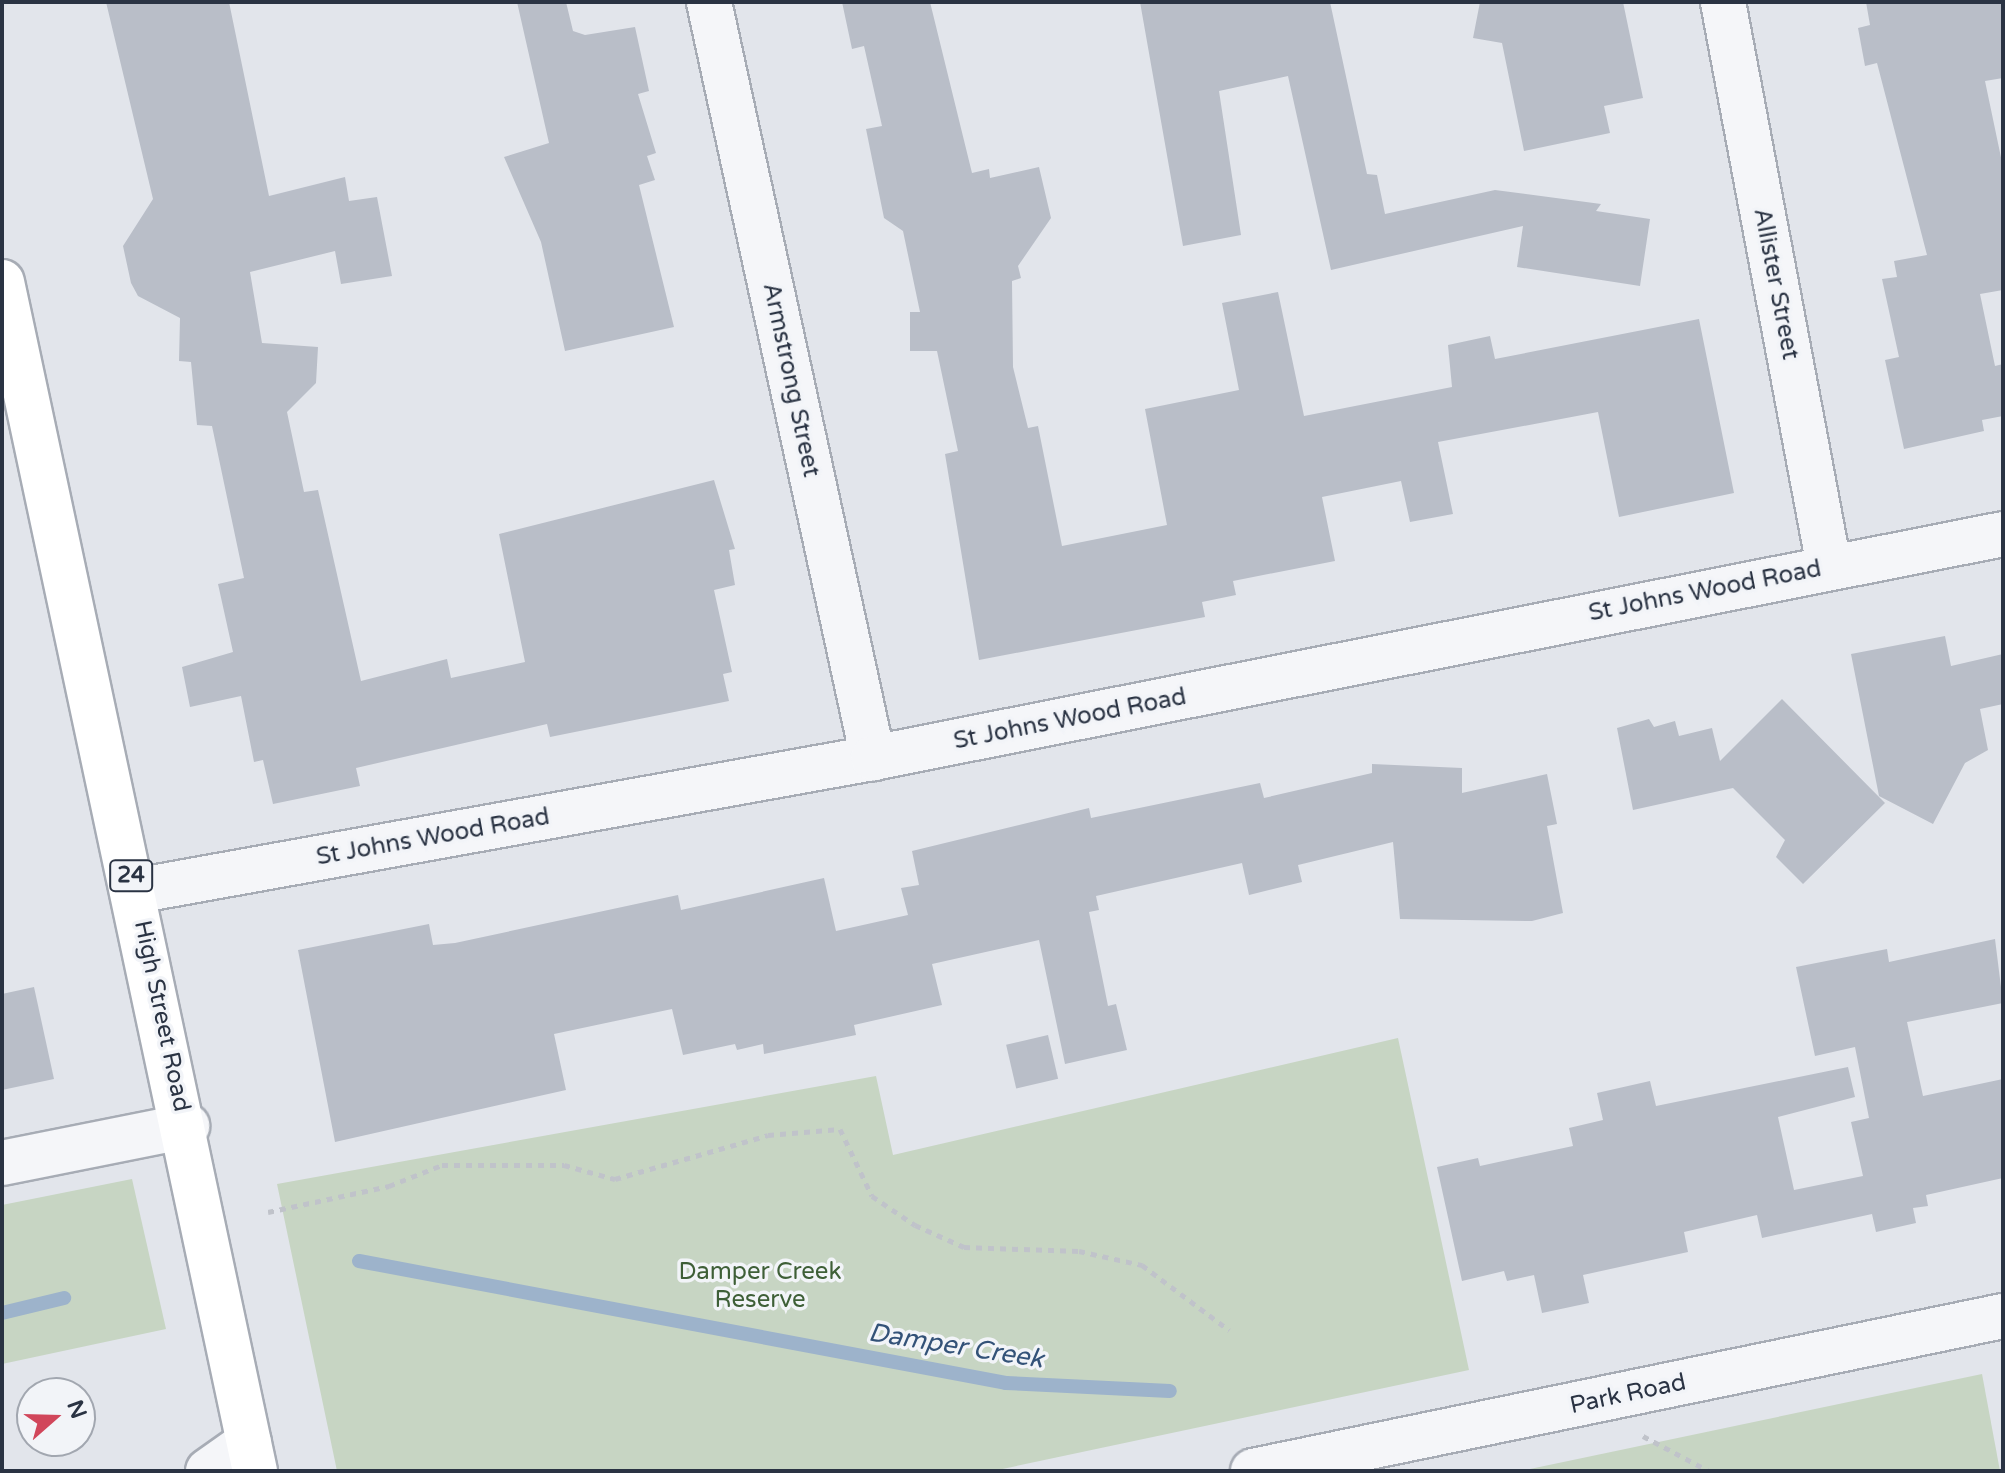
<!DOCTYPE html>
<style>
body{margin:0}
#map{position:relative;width:2005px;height:1473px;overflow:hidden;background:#e2e5eb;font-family:"Varela Round",sans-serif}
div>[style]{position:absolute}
.green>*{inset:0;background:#c7d5c3}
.stream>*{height:14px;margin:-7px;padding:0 7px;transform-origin:7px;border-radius:7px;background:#9db3cb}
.building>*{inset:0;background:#b9bec8;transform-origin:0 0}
.path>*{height:5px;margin-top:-2.5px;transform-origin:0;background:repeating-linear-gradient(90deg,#c0c3ca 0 6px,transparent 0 12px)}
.roads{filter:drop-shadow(2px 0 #a7acb5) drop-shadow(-2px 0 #a7acb5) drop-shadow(0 2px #a7acb5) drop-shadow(0 -2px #a7acb5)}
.minor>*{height:44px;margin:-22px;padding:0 22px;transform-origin:22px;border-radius:22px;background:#f5f6f9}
.primary>*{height:44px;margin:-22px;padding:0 22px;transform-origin:22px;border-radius:22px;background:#fff}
span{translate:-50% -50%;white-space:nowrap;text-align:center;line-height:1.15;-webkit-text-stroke:7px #f2f4f8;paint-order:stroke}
.shield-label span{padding:2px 6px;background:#f2f4f8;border:2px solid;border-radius:6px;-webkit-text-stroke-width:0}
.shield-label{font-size:22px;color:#2a3343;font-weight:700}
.street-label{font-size:24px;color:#2a3343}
.park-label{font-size:24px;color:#3e5f37}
.water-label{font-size:26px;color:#335278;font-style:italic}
.frame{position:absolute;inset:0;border:4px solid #2a3343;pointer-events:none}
.north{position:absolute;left:16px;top:1377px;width:80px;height:80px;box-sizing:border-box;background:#f2f4f8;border:2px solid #a2a7b0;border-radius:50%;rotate:70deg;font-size:22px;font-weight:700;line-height:32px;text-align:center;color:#2a3343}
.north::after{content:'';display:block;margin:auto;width:28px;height:36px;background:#d1465b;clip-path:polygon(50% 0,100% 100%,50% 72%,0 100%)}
</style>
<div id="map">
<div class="green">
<i style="clip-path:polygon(1398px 1038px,1469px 1370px,993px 1471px,337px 1471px,277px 1184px,876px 1076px,893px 1155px)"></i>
<i style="clip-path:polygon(132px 1179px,166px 1329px,2px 1364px,2px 1205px)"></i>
<i style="clip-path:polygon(1982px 1374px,2000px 1471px,1520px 1471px)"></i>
</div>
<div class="stream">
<i style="left:359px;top:1261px;width:658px;rotate:10.68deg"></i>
<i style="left:1006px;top:1383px;width:164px;rotate:2.8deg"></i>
<i style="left:2px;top:1313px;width:64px;rotate:-13.6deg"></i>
</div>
<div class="building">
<i style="clip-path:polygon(106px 2px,229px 2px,269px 196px,345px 177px,349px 201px,377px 197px,392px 276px,341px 284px,335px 251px,250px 272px,262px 343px,318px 347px,316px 383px,287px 412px,304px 492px,318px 490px,361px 681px,447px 659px,451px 678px,525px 662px,499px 534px,714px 480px,735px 549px,729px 550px,735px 585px,714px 590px,732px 672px,723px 674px,729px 701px,550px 737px,547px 724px,356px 768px,360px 786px,273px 804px,263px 760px,254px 762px,241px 696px,190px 707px,182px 667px,233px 652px,218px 584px,244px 578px,212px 426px,197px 425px,191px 362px,179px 361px,180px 318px,138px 296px,131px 283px,123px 246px,153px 199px)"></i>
<i style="clip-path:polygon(517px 2px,566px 2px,573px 31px,585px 35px,635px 27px,649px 91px,638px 94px,656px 153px,647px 156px,655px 180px,639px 185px,674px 327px,565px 351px,541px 242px,504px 157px,549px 143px)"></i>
<i style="clip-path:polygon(842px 2px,930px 2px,972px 173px,989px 169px,990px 178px,1039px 167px,1051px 218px,1018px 266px,1021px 278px,1012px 281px,1013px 367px,1028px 428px,1038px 426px,1062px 546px,1167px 525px,1145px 409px,1239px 390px,1222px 303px,1278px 292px,1304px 416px,1452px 387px,1448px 345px,1490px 336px,1495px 359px,1699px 319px,1734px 493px,1619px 517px,1598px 412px,1438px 442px,1453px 514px,1410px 522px,1401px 481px,1322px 497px,1335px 561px,1233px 581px,1236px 595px,1202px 602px,1205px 617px,979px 660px,945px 454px,958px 451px,937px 351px,910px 351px,910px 312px,920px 312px,903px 231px,884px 218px,866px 129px,882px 126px,864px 46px,852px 49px)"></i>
<i style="clip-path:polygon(1140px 2px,1330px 2px,1367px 174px,1377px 175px,1385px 214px,1495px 190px,1601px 204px,1596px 211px,1650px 219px,1640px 286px,1517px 267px,1523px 226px,1331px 270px,1288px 76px,1219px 91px,1241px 235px,1183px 246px)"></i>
<i style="clip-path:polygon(1480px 2px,1623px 2px,1643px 98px,1604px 106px,1610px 133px,1524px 151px,1502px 43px,1473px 38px)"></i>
<i style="clip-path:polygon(1866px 2px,2003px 2px,2003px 78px,1985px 81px,2003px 167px,2003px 290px,1980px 294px,1995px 366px,2003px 364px,2003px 416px,1982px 420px,1984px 431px,1904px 449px,1885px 360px,1899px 357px,1882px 279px,1897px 277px,1894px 261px,1927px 255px,1877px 63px,1865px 66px,1858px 28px,1870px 25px)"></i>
<i style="clip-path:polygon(1945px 636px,1951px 666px,2003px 654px,2003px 704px,1980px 709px,1988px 750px,1965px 763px,1933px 824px,1879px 796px,1851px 654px)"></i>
<i style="clip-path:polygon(1782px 699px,1885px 803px,1803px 884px,1776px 857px,1785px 840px,1733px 788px,1633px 810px,1617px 728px,1649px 719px,1654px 727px,1675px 721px,1679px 736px,1712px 728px,1720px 761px)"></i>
<i style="clip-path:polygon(1372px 764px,1462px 768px,1462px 793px,1547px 774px,1557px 824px,1547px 826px,1563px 913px,1532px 921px,1400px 919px,1393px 842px,1298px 865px,1302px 882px,1249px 895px,1242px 863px,1096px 896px,1099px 910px,1089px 912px,1108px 1006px,1116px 1004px,1127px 1050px,1065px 1064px,1039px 940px,932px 964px,942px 1005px,854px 1025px,856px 1035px,764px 1054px,763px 1044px,737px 1050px,735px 1044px,683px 1055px,672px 1009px,554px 1034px,566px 1090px,335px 1142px,298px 950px,429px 924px,433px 945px,455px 943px,678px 895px,681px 910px,824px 878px,836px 931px,908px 915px,901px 888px,919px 885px,912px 851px,1089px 808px,1091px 818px,1260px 783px,1264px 798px,1372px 773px)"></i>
<i style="clip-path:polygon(1995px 939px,2003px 1003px,1907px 1022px,1923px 1096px,2003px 1079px,2003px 1178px,1926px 1195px,1928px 1206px,1913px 1208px,1916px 1223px,1876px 1232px,1872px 1214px,1762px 1238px,1757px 1215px,1684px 1232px,1688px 1252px,1583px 1275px,1589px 1303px,1542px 1313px,1534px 1275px,1507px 1281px,1504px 1271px,1462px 1281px,1437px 1167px,1478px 1158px,1480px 1166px,1573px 1146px,1569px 1128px,1603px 1120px,1597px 1093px,1650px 1081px,1656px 1106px,1848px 1067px,1855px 1097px,1778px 1117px,1794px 1190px,1863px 1176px,1851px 1122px,1869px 1118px,1855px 1047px,1815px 1056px,1796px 967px,1887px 949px,1889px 962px)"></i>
<i style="clip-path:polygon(34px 987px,54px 1079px,2px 1090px,2px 994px)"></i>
<i style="left:1048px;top:1035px;width:45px;height:43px;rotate:77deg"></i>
</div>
<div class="path">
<i style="left:268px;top:1212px;width:124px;rotate:-12.1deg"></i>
<i style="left:389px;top:1186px;width:57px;rotate:-21.6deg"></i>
<i style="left:442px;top:1165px;width:122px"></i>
<i style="left:564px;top:1165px;width:53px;rotate:15.4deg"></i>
<i style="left:615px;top:1179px;width:159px;rotate:-16deg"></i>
<i style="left:768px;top:1135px;width:72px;rotate:-4.8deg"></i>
<i style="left:840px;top:1129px;width:74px;rotate:64.5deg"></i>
<i style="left:872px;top:1196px;width:52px;rotate:34deg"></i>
<i style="left:915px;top:1225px;width:54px;rotate:24.2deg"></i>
<i style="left:964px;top:1247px;width:115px;rotate:2deg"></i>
<i style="left:1079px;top:1251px;width:65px;rotate:12.5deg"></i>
<i style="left:1142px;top:1265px;width:109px;rotate:36.8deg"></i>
<i style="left:1643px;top:1436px;width:75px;rotate:27.9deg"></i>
</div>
<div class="roads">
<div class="minor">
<i style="left:709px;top:2px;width:774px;rotate:77.76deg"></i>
<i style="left:1723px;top:2px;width:574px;rotate:79.36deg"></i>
<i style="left:135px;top:891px;width:750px;rotate:-10.22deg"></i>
<i style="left:873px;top:758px;width:1152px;rotate:-11.21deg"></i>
<i style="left:2px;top:1163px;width:189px;rotate:-11.3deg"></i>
<i style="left:208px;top:1471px;width:50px;rotate:-35.3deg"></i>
<i style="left:1253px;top:1471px;width:766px;rotate:-11.68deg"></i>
</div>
<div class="primary">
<i style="left:2px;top:282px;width:1216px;rotate:77.99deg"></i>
</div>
</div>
<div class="shield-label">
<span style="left:131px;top:876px">24</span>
</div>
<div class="street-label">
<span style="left:1776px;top:284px;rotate:79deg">Allister Street</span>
<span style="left:791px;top:380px;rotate:78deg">Armstrong Street</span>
<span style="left:1705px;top:591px;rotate:-11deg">St Johns Wood Road</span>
<span style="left:1070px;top:719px;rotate:-11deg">St Johns Wood Road</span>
<span style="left:433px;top:837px;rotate:-10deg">St Johns Wood Road</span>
<span style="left:162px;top:1016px;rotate:78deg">High Street Road</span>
<span style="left:1628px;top:1394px;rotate:-12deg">Park Road</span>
</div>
<div class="park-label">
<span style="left:760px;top:1286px">Damper Creek<br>Reserve</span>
</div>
<div class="water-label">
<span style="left:956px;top:1346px;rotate:9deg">Damper Creek</span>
</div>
<div class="frame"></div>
<div class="north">N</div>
</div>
